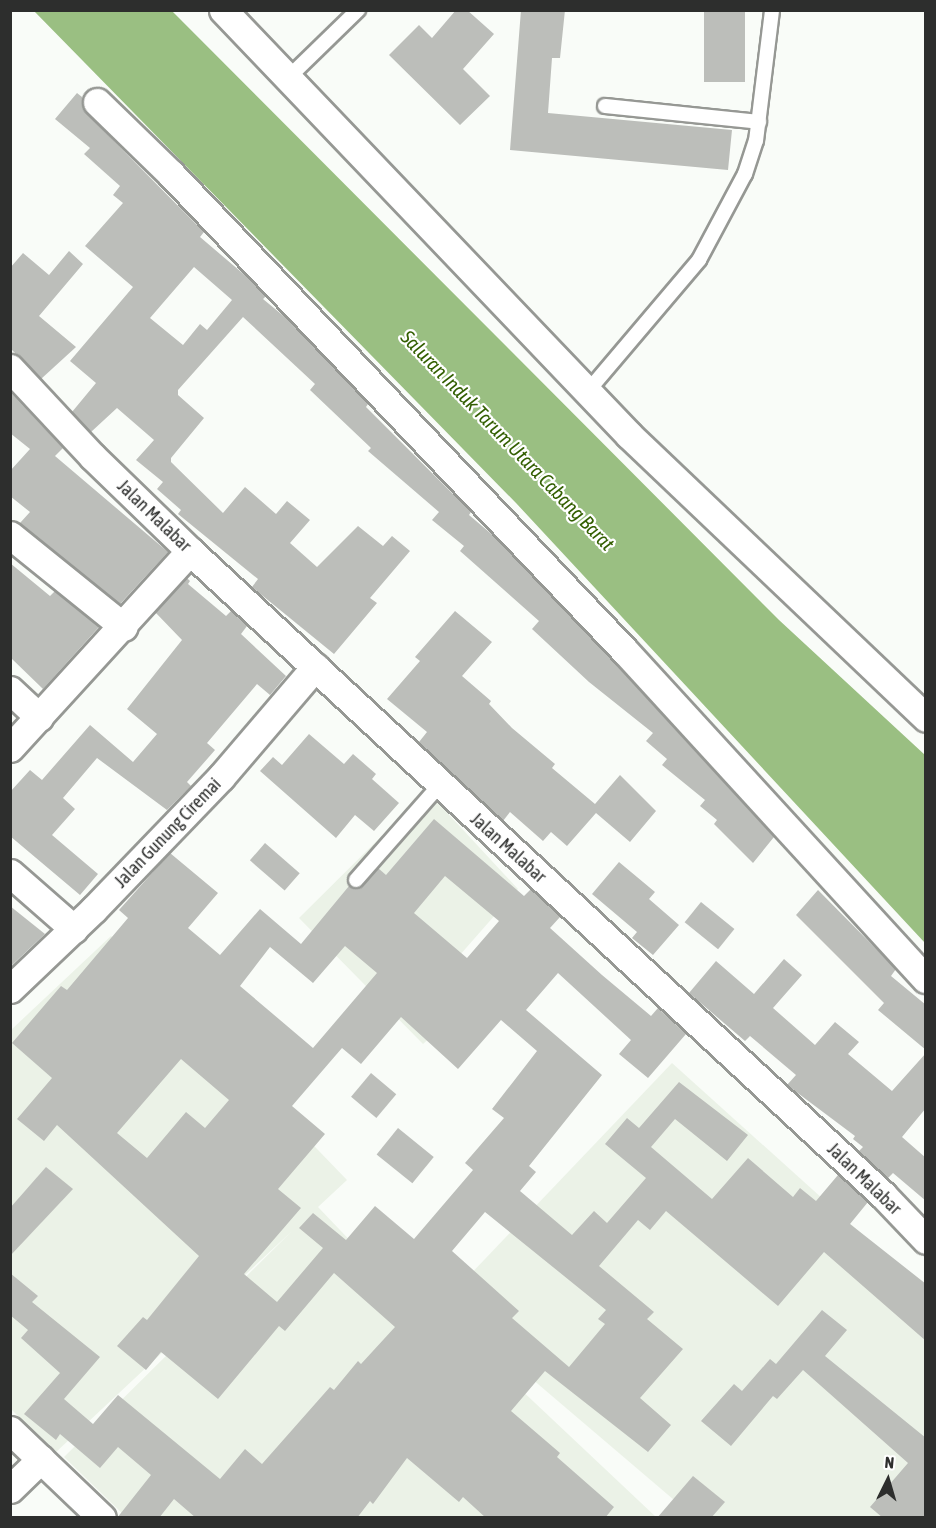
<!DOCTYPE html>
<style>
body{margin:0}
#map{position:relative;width:936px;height:1528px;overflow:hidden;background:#f9fcf8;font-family:"Asap Condensed",sans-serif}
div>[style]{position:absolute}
.built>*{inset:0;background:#ebf2e7}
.water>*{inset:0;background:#9abf82}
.building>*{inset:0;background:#bcbeba;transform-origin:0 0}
.roads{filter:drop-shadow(2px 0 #969894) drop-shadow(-2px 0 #969894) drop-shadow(0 2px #969894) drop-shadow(0 -2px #969894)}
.service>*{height:14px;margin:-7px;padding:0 7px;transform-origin:7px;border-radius:7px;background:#fff}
.minor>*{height:27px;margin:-13.5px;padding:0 13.5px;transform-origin:13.5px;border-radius:13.5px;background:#fff}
span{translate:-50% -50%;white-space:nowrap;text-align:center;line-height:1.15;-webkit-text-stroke:4.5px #fff;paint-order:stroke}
.street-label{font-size:18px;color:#2d2e2d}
.water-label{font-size:20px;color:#335f02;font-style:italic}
.frame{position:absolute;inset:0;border:12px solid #2d2e2d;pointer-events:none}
.north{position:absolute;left:858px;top:1450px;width:60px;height:60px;-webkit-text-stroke:4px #fff;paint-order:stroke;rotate:5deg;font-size:16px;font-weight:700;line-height:24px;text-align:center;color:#2d2e2d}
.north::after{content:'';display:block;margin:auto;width:21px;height:27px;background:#2d2e2d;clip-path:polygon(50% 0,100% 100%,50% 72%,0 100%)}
</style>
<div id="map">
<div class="built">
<i style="clip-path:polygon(427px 791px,518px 889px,423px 997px,443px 1026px,423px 1044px,299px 918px)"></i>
<i style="clip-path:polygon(111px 936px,347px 1180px,318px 1207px,427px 1321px,445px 1318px,656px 1517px,126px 1517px,64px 1457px,292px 1231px,55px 1453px,11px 1409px,11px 1030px)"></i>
<i style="clip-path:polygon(672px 1063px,925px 1291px,925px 1496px,908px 1517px,694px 1517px,443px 1303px)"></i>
</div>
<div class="water">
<i style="clip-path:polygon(34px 11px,172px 11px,779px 620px,925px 755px,925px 943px,516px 503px)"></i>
</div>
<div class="building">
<i style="clip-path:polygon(456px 10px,467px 10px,494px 34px,463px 69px,490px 96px,460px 125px,389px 55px,419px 25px,432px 38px)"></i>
<i style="clip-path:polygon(521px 10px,565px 10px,560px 58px,552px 58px,548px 113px,732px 130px,728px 170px,510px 150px)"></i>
<i style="left:704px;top:10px;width:41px;height:72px"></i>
<i style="clip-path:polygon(evenodd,77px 93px,82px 97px,86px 113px,204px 232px,200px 237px,247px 277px,266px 296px,263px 299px,286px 318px,368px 404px,366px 407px,471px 512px,469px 515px,495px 537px,614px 662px,774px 837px,753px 863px,714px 824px,717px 820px,700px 806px,705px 800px,662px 765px,667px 759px,646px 741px,653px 733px,589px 682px,532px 629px,539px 621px,460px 551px,464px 546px,432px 520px,439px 512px,368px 451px,371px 448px,310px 390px,315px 384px,243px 317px,178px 390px,178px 395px,204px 418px,171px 458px,171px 462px,223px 513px,245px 487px,276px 514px,287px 501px,310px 520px,290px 543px,317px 567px,358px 526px,383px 546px,392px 536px,410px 551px,370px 598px,377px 603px,334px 654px,252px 587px,258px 579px,178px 514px,181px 510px,157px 489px,163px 482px,136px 460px,154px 440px,117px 408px,91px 432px,72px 412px,96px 383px,70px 361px,133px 287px,85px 246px,123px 203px,113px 195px,120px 186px,84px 154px,90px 148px,55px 119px,77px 93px,194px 267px,232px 300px,207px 330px,200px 324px,183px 345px,150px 318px,194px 267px)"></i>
<i style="clip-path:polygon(69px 251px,83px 264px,39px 316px,76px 347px,41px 379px,10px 348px,10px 268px,23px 253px,49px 275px)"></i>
<i style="clip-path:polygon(10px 392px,63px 448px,55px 456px,168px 552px,120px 604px,20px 523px,30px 512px,10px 496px,10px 471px,30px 449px,10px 433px)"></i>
<i style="clip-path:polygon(10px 563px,50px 596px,55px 591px,99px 627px,43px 689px,10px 657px)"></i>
<i style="clip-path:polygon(187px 578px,190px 581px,188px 584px,226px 616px,231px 611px,247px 626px,241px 634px,286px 676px,270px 695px,257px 684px,207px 743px,215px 750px,187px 782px,191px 786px,167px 810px,97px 758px,63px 798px,75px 809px,52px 835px,98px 874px,80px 895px,10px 836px,10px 792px,30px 770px,42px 780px,90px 725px,133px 762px,157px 734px,127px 709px,182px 640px,155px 612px)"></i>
<i style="clip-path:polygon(455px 611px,492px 642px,462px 676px,491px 701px,489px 704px,512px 728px,555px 764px,552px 768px,595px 804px,620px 775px,656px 811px,630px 842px,596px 813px,567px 846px,551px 832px,543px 841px,510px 812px,503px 821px,419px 742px,427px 732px,387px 699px,420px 661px,415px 657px)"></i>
<i style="clip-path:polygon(309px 734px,344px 764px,353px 754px,376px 774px,372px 779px,399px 803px,374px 831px,355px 815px,336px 838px,260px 771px,273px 757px,282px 765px)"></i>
<i style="clip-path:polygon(evenodd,434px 819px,524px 896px,531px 889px,560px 917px,550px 928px,602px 975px,651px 1016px,658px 1008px,686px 1034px,648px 1078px,619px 1054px,631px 1040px,558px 973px,526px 1010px,602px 1075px,529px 1166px,536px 1172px,520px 1191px,572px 1235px,594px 1211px,607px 1223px,646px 1178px,605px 1144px,627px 1118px,639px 1128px,679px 1082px,748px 1135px,727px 1161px,675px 1119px,651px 1147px,712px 1199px,748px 1158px,793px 1197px,800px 1188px,816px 1201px,838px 1175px,868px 1202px,850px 1224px,926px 1284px,926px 1341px,824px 1252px,778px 1306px,666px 1211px,650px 1230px,638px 1220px,599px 1266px,654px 1312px,647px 1319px,683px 1349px,640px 1398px,671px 1425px,648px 1452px,545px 1371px,511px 1411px,560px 1453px,557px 1457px,614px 1507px,605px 1518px,486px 1518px,463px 1497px,459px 1502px,407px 1458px,373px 1504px,370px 1501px,357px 1518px,196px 1518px,174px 1499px,159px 1518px,117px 1518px,151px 1475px,118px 1447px,100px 1468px,60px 1434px,56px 1440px,24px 1414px,60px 1373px,21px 1338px,28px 1330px,10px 1315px,10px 1273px,38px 1296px,32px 1302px,100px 1357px,64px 1399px,93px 1424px,118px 1395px,220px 1479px,245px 1449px,262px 1464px,330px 1387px,334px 1390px,358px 1361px,361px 1364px,395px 1327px,334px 1273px,285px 1331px,279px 1326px,218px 1399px,161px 1352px,146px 1370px,117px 1346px,143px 1317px,147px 1320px,199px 1256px,57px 1125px,44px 1141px,17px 1119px,52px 1078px,12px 1043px,61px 986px,67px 990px,128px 918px,119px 910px,170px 853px,218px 893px,188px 928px,220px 955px,260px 909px,301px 944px,349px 886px,359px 888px,378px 868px,386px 875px,434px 819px,445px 876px,499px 921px,467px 958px,414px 913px,445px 876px,434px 819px,345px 946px,377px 973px,313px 1048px,240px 986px,270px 947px,313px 983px,345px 946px,434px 819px,401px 1017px,458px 1069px,501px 1020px,537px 1051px,492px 1109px,504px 1118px,465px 1163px,473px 1170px,414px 1239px,375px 1206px,346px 1240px,313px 1213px,299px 1228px,323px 1248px,277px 1302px,244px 1274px,301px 1208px,278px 1189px,325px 1134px,292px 1106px,342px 1048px,361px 1064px,401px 1017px,434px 819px,181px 1059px,229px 1100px,205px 1128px,186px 1112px,147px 1158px,117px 1133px,181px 1059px,434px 819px,485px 1212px,606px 1310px,598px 1319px,605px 1324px,569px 1367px,512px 1318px,519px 1311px,452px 1251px,485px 1212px)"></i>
<i style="left:265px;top:843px;width:46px;height:23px;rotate:41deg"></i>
<i style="clip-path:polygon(619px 862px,655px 892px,649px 899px,679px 925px,653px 955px,632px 938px,637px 932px,592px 894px)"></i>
<i style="clip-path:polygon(818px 890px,896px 969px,891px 976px,926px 1005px,926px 1050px,878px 1010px,884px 1003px,796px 915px)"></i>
<i style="left:701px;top:902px;width:43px;height:26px;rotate:39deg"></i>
<i style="clip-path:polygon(10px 906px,45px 934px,10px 967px)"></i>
<i style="clip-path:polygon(784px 959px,802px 975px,773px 1008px,815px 1045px,835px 1022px,859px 1042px,848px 1054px,892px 1091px,926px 1053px,926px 1108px,902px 1137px,926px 1158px,926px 1201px,893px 1173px,888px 1178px,859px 1151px,863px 1147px,853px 1139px,855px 1136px,787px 1085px,796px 1075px,750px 1036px,745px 1041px,689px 993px,716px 961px,754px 994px)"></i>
<i style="left:371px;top:1073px;width:33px;height:31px;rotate:40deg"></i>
<i style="left:398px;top:1128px;width:46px;height:34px;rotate:39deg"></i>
<i style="clip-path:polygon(46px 1167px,73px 1189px,10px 1256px,10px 1208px)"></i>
<i style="clip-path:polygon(822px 1310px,847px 1330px,825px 1356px,926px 1438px,926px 1518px,883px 1518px,870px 1507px,908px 1463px,803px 1370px,777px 1399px,773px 1396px,731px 1446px,701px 1421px,734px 1384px,742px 1391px,770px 1359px,776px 1364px)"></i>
<i style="clip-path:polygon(693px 1476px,725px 1502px,711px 1518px,657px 1518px)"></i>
</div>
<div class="roads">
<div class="service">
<i style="left:288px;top:78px;width:98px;rotate:-44.2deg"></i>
<i style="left:605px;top:106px;width:155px;rotate:5.9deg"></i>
<i style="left:588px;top:391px;width:172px;rotate:-49.7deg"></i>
<i style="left:699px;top:260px;width:98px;rotate:-61.9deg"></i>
<i style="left:745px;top:174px;width:35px;rotate:-72deg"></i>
<i style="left:756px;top:141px;width:132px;rotate:-83deg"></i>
<i style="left:356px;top:880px;width:125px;rotate:-48.6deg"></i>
</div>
<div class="minor">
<i style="left:223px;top:10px;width:588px;rotate:46.31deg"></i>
<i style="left:629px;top:435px;width:410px;rotate:43.6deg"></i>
<i style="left:97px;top:102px;width:103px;rotate:44.2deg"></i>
<i style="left:171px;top:174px;width:659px;rotate:46.42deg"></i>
<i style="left:625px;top:651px;width:445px;rotate:47.5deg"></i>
<i style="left:10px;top:368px;width:120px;rotate:47deg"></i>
<i style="left:92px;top:456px;width:136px;rotate:44.1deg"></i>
<i style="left:190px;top:551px;width:946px;rotate:42.9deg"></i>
<i style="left:883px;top:1195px;width:62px;rotate:46.3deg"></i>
<i style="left:10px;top:535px;width:146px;rotate:38.9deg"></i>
<i style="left:10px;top:690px;width:40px;rotate:43deg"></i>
<i style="left:10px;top:748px;width:267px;rotate:-47.6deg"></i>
<i style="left:10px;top:873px;width:85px;rotate:41.2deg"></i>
<i style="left:10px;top:989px;width:116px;rotate:-43.6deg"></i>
<i style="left:94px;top:909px;width:183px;rotate:-46.1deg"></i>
<i style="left:221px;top:777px;width:145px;rotate:-49.5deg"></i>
<i style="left:10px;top:1430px;width:127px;rotate:43.7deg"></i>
<i style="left:10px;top:1489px;width:43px;rotate:-44.1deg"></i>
</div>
</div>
<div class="street-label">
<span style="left:154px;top:516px;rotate:44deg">Jalan Malabar</span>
<span style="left:168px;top:833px;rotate:-46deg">Jalan Gunung Ciremai</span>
<span style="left:508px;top:848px;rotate:42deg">Jalan Malabar</span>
<span style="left:864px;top:1179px;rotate:44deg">Jalan Malabar</span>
</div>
<div class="water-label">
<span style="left:508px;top:440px;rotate:46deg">Saluran Induk Tarum Utara Cabang Barat</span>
</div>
<div class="frame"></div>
<div class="north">N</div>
</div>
